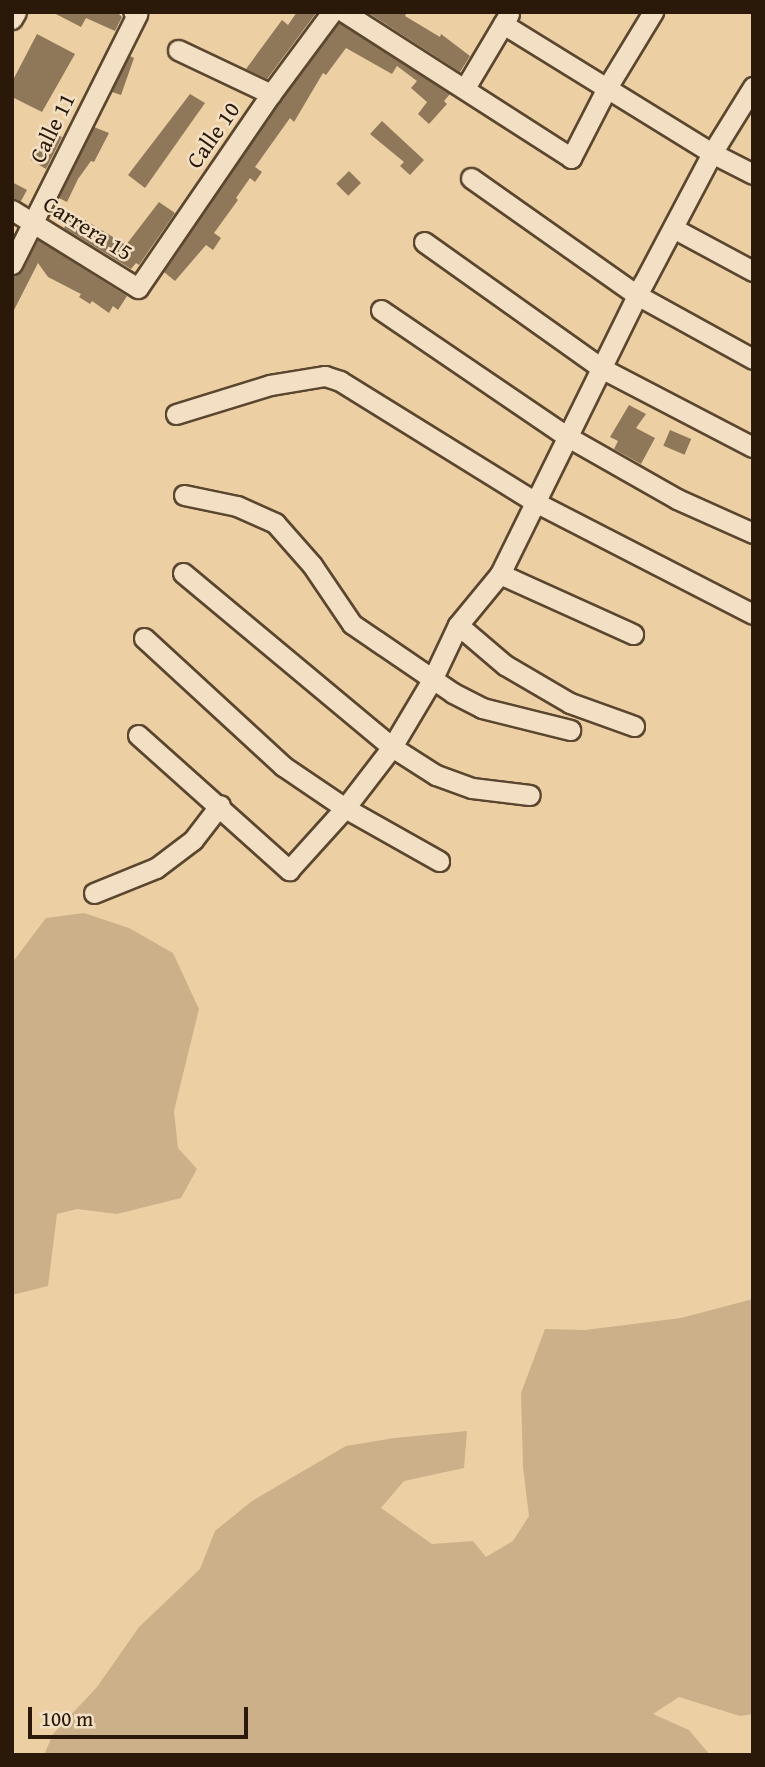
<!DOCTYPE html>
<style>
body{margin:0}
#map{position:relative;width:765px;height:1767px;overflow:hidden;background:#edcfa4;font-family:"Gentium Book Plus",serif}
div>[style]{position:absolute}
.green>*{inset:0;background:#ccb089}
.building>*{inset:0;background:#8f7759;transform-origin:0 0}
.roads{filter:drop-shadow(2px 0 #5b462f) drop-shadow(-2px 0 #5b462f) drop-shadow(0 2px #5b462f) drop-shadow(0 -2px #5b462f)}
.minor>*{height:19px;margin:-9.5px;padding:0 9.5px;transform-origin:9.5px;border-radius:9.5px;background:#f3e0c4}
span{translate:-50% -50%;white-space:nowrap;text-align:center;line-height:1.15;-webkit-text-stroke:5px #f3e0c4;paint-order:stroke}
.street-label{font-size:23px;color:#2a1808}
.frame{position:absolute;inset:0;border:14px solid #2a1808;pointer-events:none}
.scale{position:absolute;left:28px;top:1707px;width:220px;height:32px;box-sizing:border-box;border:4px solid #2a1808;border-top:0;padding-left:9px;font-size:21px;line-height:24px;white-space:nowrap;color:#2a1808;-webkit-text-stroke:5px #f3e0c4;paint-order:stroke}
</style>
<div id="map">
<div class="green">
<i style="clip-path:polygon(84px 913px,129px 928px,173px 953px,199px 1009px,174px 1111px,178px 1148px,197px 1169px,181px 1198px,117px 1214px,77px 1209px,57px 1214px,48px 1286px,12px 1295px,12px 963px,46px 918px)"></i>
<i style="clip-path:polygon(753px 1299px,753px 1714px,740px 1716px,679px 1697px,653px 1714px,689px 1730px,710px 1755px,44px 1755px,53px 1734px,97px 1687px,139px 1627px,200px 1569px,215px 1531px,252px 1501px,346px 1446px,394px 1438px,467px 1431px,464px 1468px,404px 1481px,381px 1508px,432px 1544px,473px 1541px,486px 1557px,513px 1541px,529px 1516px,523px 1467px,521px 1393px,545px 1329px,585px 1330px,681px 1318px)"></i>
</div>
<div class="building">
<i style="clip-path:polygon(52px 12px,117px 12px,122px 17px,115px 31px,86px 18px,81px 27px)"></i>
<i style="clip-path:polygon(297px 12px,316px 13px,267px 79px,246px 69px,282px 20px,288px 25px)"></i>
<i style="clip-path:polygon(367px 12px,407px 12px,405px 16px,440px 37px,441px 34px,470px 56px,460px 72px)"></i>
<i style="clip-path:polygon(339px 23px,450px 94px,444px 101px,447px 104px,429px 124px,418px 114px,427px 102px,411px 88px,417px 81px,397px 66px,392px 74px,346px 48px,326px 75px,323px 73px,294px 122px,290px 118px,255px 167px,262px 172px,255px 182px,250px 178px,236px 198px,238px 200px,214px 233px,221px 238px,213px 250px,206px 245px,175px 281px,164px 272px,281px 101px)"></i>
<i style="clip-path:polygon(37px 34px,75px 54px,42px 112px,12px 97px,12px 82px)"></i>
<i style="clip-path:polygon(130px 56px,134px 58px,121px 95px,112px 92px)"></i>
<i style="clip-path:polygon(190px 94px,205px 103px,145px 188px,128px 175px)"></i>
<i style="clip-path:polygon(382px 121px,424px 160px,410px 175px,400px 166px,404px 162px,370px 134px)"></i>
<i style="clip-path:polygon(94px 127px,109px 133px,94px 162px,91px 161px,78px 179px,67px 202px,59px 198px)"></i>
<i style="clip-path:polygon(53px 133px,62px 137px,46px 169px,31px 160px,38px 148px,43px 150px)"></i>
<i style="left:349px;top:171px;width:17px;height:18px;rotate:45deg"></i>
<i style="clip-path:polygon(12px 182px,27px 190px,21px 201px,12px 198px)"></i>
<i style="clip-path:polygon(159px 202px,175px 213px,139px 265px,136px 263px,131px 269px,64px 228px,71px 217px,82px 224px,85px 220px,126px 245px)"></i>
<i style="clip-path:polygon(38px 240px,127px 296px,118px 310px,113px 306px,109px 313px,92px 301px,90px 304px,79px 297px,81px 294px,48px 277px,38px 263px,12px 314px,12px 276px,23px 270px)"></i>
<i style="clip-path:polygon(629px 405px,646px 414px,636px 428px,655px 438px,641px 464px,614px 449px,618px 441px,610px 437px)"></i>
<i style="left:670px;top:430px;width:23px;height:17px;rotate:23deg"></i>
</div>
<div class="roads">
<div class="minor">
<i style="left:344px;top:12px;width:270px;rotate:32.7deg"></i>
<i style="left:571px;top:158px;width:81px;rotate:-62.8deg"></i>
<i style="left:608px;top:86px;width:87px;rotate:-58.7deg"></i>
<i style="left:12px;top:19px;width:8px;rotate:-60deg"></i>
<i style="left:503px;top:24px;width:246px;rotate:31.7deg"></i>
<i style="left:712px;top:153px;width:46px;rotate:27.1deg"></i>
<i style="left:178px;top:50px;width:103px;rotate:25.3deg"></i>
<i style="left:465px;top:88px;width:86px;rotate:-59.3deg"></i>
<i style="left:471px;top:178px;width:203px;rotate:35.2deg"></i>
<i style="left:637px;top:295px;width:132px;rotate:28.9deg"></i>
<i style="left:12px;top:210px;width:148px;rotate:31.8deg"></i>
<i style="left:138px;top:288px;width:235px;rotate:-55.6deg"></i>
<i style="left:271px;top:94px;width:102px;rotate:-53.4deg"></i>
<i style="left:673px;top:228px;width:91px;rotate:28.3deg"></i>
<i style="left:424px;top:242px;width:217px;rotate:35.4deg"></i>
<i style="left:601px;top:368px;width:171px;rotate:27.5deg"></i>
<i style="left:12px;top:264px;width:280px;rotate:-63.4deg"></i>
<i style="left:137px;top:14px;width:4px;rotate:-153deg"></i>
<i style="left:381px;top:310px;width:226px;rotate:34.2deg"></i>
<i style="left:568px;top:437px;width:125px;rotate:29.6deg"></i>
<i style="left:677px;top:499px;width:83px;rotate:24.1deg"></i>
<i style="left:176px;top:414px;width:98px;rotate:-17.1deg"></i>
<i style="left:270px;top:385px;width:56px;rotate:-9.3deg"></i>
<i style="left:325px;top:376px;width:16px;rotate:18deg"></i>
<i style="left:340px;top:381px;width:229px;rotate:31.8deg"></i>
<i style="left:535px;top:502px;width:245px;rotate:27.2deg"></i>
<i style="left:184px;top:495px;width:54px;rotate:11.7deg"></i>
<i style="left:237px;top:506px;width:42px;rotate:24.1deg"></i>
<i style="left:275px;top:523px;width:56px;rotate:48.6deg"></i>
<i style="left:312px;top:565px;width:71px;rotate:55.9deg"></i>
<i style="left:352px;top:624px;width:122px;rotate:34.3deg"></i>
<i style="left:453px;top:693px;width:33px;rotate:27deg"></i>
<i style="left:482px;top:708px;width:91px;rotate:14deg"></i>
<i style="left:183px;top:573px;width:272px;rotate:39.8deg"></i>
<i style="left:392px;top:747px;width:52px;rotate:32.5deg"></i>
<i style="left:436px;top:775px;width:38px;rotate:20deg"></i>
<i style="left:472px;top:788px;width:58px;rotate:6.9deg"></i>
<i style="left:500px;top:574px;width:146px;rotate:24.3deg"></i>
<i style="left:458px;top:625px;width:62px;rotate:40.4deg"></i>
<i style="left:505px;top:665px;width:75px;rotate:30.3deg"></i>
<i style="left:570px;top:703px;width:68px;rotate:19.8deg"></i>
<i style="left:144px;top:638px;width:189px;rotate:42.6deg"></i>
<i style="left:283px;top:766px;width:75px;rotate:34.1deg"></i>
<i style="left:345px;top:808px;width:108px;rotate:29.4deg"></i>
<i style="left:138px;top:735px;width:203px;rotate:41.8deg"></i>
<i style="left:289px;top:870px;width:84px;rotate:-47.9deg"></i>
<i style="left:345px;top:808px;width:77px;rotate:-52.4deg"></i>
<i style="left:392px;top:747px;width:78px;rotate:-59.2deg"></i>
<i style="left:432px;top:680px;width:61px;rotate:-64.7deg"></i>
<i style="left:458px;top:625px;width:66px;rotate:-50.5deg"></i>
<i style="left:500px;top:574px;width:323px;rotate:-63.8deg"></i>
<i style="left:643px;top:284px;width:148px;rotate:-62.2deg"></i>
<i style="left:712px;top:153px;width:78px;rotate:-58.2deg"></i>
<i style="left:94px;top:893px;width:67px;rotate:-22deg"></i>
<i style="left:156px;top:868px;width:46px;rotate:-37.1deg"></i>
<i style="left:193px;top:840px;width:44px;rotate:-52.4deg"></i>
</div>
</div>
<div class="street-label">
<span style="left:52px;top:128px;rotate:-64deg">Calle 11</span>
<span style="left:213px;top:135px;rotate:-55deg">Calle 10</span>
<span style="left:88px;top:228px;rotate:32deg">Carrera 15</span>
</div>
<div class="frame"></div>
<div class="scale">100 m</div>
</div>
